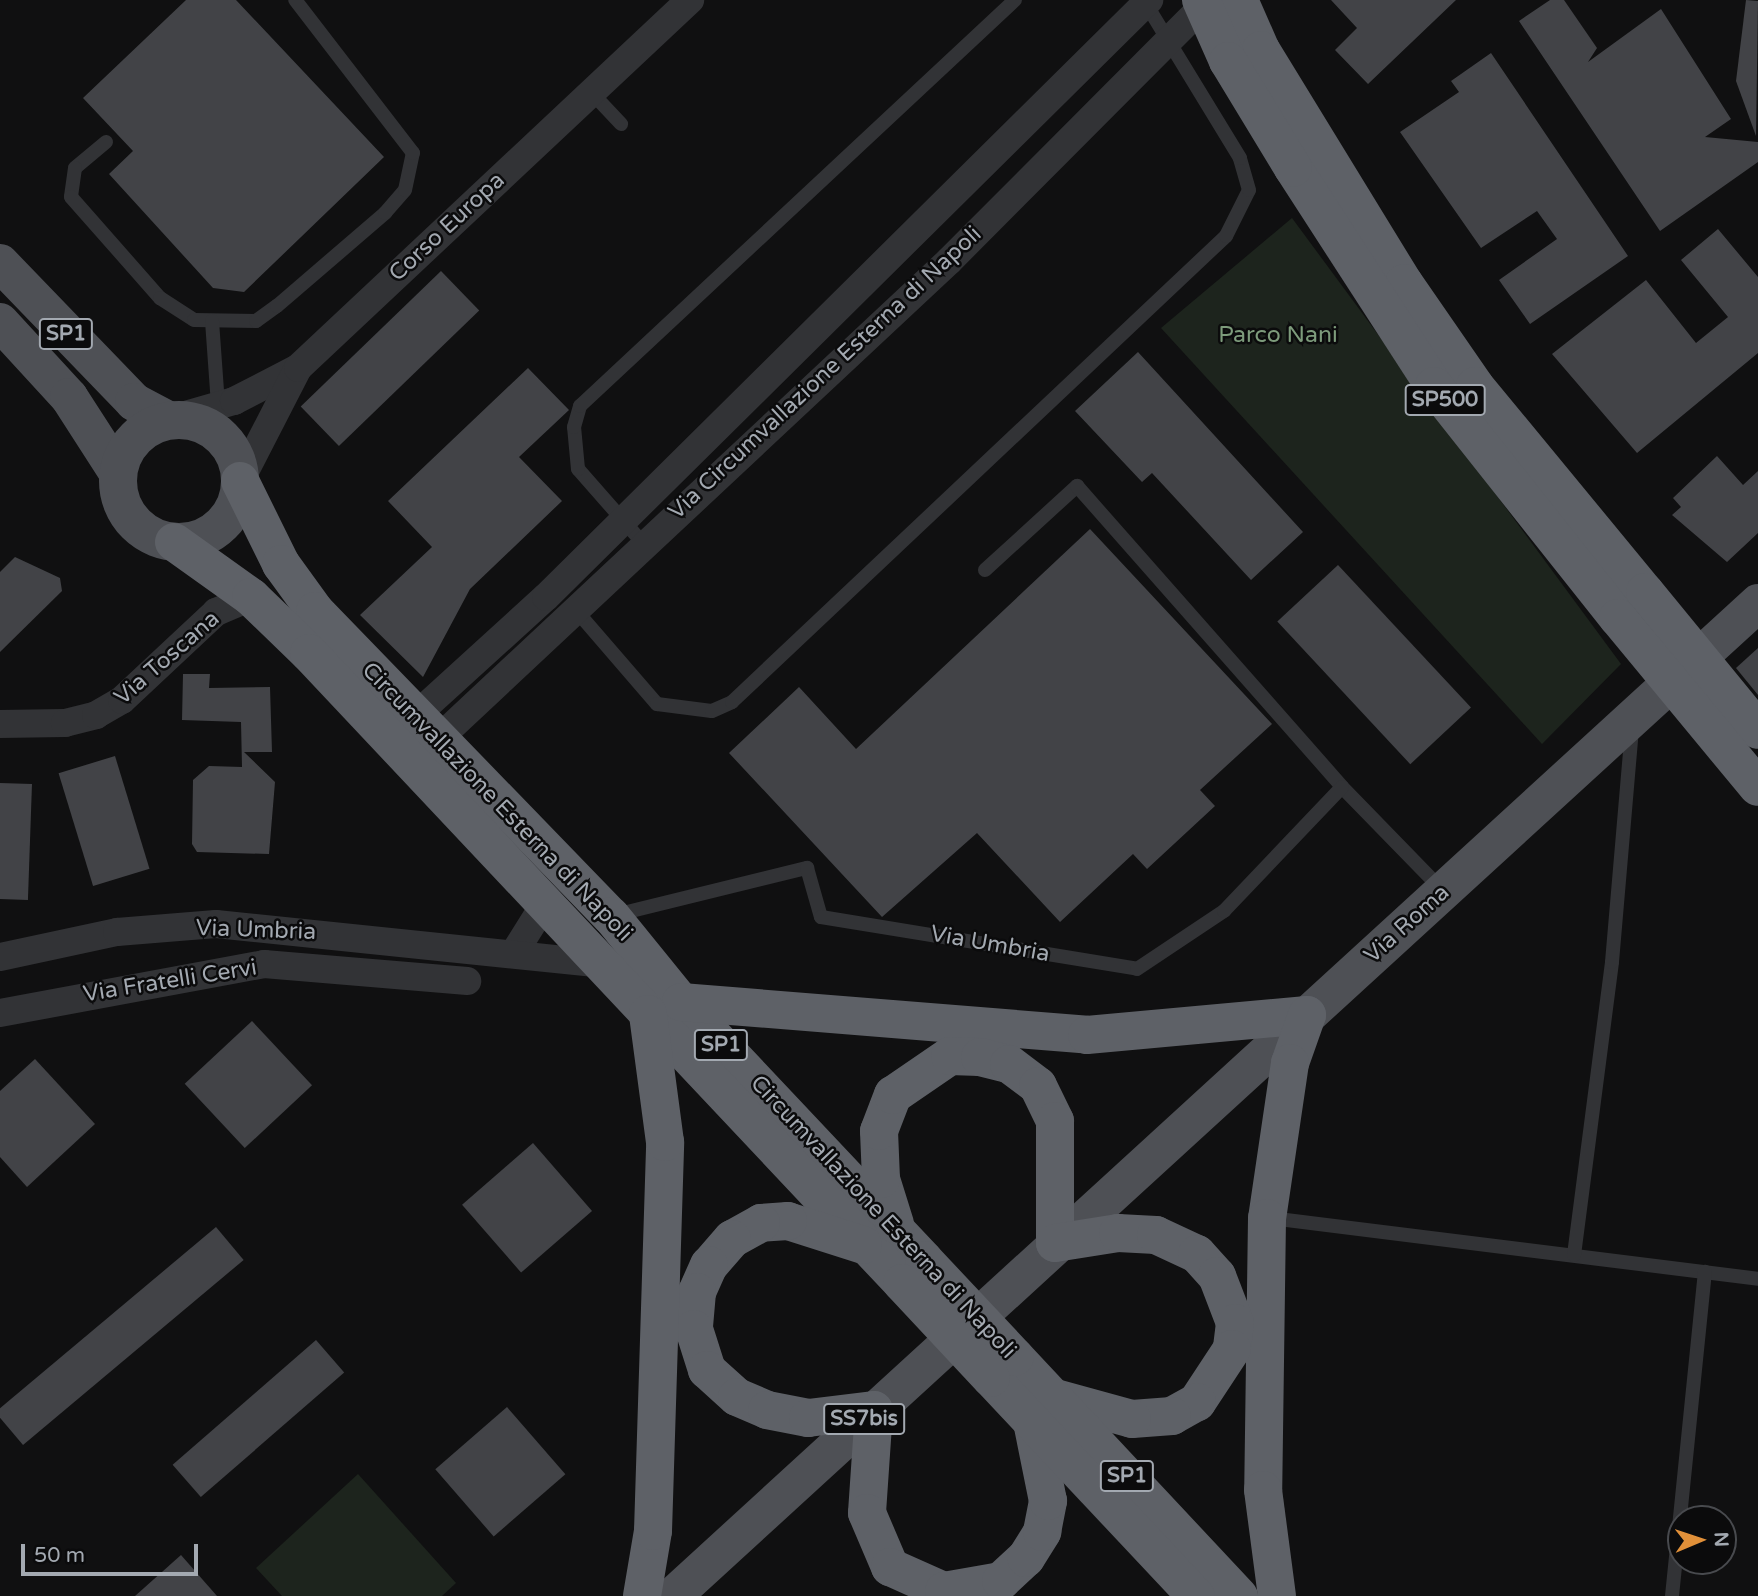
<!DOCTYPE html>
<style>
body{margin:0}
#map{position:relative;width:1758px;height:1596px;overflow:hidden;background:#101011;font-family:"Varela Round",sans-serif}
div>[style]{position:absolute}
.green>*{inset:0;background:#1d241d}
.building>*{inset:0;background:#424347;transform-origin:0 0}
.lane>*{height:14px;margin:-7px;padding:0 7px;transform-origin:7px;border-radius:7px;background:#323336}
.street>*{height:28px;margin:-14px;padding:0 14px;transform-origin:14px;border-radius:14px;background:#323336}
.primary>*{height:38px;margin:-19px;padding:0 19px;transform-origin:19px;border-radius:19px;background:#4e5055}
.primary>.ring{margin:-19px;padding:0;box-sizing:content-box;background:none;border:38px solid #4e5055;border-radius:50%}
.highway>*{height:38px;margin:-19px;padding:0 19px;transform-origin:19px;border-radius:19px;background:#5e6167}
.highway-bridge>*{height:38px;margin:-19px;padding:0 19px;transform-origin:19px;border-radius:19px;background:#5e6167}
span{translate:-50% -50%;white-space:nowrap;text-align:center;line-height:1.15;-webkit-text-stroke:5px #0b0b0c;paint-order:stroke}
.shield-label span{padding:2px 5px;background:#0b0b0c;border:2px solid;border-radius:5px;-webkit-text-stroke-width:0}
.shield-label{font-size:21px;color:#a3a9b1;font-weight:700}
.street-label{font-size:23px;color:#a3a9b1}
.park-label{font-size:23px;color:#7d9b7b}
.north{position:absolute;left:1667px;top:1505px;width:70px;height:70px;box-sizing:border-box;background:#0b0b0c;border:2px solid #484a4e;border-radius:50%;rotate:88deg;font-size:19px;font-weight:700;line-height:28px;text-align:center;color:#a3a9b1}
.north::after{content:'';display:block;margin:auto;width:24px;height:32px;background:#e19039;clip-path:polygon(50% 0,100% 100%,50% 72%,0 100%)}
.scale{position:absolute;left:21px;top:1544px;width:177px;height:32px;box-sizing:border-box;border:4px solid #a3a9b1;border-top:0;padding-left:9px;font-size:21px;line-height:24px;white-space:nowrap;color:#a3a9b1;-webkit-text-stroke:5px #0b0b0c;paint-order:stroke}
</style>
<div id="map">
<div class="green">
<i style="clip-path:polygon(1292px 218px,1621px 664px,1542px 744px,1161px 328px)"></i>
<i style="clip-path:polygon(358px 1474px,456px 1583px,442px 1596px,282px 1596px,256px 1568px)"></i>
</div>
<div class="building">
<i style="clip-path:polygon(186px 0,236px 0,384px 157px,244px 292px,213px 288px,109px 174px,133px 151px,83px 98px)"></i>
<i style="clip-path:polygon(1331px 0,1456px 0,1368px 84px,1335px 50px,1357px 28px)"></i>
<i style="clip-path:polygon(1550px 0,1564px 0,1597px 48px,1588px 62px,1661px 9px,1731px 119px,1705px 137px,1758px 142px,1758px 162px,1660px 231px,1519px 21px)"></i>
<i style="clip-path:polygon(1746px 0,1758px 1px,1756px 136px,1736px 81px)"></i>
<i style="clip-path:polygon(1491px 53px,1628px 256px,1530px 324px,1499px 280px,1557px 239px,1537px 211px,1481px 248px,1400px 132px,1459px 92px,1451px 81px)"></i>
<i style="clip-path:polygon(1718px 229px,1758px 277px,1758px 353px,1637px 453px,1552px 354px,1646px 280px,1696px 343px,1728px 317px,1681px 260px)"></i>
<i style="left:441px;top:271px;width:55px;height:195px;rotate:46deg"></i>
<i style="clip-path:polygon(1138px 352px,1303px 532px,1251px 580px,1152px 473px,1142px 482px,1075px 411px)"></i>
<i style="clip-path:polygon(528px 368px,569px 410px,519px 457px,562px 501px,470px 589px,423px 677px,360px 615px,432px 547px,388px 501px)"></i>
<i style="clip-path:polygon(1717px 456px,1743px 485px,1758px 471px,1758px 533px,1727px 562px,1672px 515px,1681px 507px,1673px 498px)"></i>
<i style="clip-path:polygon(1090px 529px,1272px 724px,1200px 790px,1215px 806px,1147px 869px,1133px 854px,1060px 922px,977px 833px,882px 917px,729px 753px,799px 687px,856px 749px)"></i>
<i style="clip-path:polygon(15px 557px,60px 578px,62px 591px,0 652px,0 572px)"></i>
<i style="left:1338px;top:565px;width:195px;height:83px;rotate:47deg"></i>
<i style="clip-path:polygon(1758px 648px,1758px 695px,1736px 668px)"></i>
<i style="clip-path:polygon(183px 674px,210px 674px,209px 688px,270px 687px,272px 752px,244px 752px,275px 782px,269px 854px,197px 852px,192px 844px,193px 780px,209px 766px,242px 767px,241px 722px,182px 720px)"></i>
<i style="left:115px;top:756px;width:118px;height:59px;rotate:73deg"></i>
<i style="left:0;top:783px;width:32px;height:116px;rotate:2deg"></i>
<i style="left:252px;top:1021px;width:88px;height:92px;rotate:47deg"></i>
<i style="clip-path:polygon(35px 1059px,95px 1124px,27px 1187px,0 1157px,0 1091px)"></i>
<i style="left:533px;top:1143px;width:90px;height:94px;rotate:49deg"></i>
<i style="left:216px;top:1227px;width:43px;height:288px;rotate:50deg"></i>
<i style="left:316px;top:1340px;width:43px;height:190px;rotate:49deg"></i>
<i style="left:507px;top:1407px;width:89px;height:95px;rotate:49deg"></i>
<i style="clip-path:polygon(181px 1555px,217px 1596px,135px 1596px)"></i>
</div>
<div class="lane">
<i style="left:591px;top:92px;width:44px;rotate:46.8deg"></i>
<i style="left:106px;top:142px;width:40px;rotate:140deg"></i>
<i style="left:75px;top:168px;width:29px;rotate:98deg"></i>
<i style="left:71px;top:197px;width:135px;rotate:48.6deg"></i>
<i style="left:160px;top:298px;width:40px;rotate:32.9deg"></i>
<i style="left:194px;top:320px;width:62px;rotate:0.9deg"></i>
<i style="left:256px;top:321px;width:26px;rotate:-36deg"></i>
<i style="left:277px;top:306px;width:143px;rotate:-40.7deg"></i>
<i style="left:385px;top:213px;width:30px;rotate:-49deg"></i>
<i style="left:405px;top:190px;width:38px;rotate:-78deg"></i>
<i style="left:413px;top:153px;width:193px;rotate:-127.6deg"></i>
<i style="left:212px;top:321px;width:84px;rotate:85.9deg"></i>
<i style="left:642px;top:542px;width:97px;rotate:-131.2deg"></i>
<i style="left:578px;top:469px;width:42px;rotate:-95.4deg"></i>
<i style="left:574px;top:427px;width:22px;rotate:-74deg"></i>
<i style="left:580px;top:406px;width:595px;rotate:-43.03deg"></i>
<i style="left:985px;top:570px;width:125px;rotate:-42.4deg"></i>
<i style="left:1077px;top:486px;width:401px;rotate:48.6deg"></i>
<i style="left:1342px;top:787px;width:144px;rotate:45.8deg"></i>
<i style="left:574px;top:608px;width:127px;rotate:49.2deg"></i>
<i style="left:657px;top:704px;width:55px;rotate:7.3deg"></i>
<i style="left:712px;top:711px;width:22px;rotate:-24deg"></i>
<i style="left:732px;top:702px;width:679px;rotate:-43.33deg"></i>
<i style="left:1226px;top:236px;width:51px;rotate:-63.4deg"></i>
<i style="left:1249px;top:190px;width:33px;rotate:-106deg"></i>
<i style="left:1240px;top:158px;width:184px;rotate:-121.4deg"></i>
<i style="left:615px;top:915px;width:198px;rotate:-13.8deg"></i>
<i style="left:807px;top:868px;width:51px;rotate:74.1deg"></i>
<i style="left:821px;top:917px;width:320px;rotate:9.3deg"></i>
<i style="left:1137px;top:969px;width:105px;rotate:-33.7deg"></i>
<i style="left:1224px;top:911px;width:171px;rotate:-46.4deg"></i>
<i style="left:1270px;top:1218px;width:492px;rotate:7.1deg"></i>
<i style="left:1574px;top:1255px;width:295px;rotate:-82.6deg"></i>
<i style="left:1612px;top:962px;width:235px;rotate:-85.1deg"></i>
<i style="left:1672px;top:1596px;width:326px;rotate:-84.2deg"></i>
</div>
<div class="street">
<i style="left:168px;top:420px;width:69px;rotate:-16.1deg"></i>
<i style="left:234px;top:401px;width:72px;rotate:-27.3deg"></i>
<i style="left:240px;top:481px;width:127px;rotate:-62.8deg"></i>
<i style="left:298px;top:368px;width:538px;rotate:-43.19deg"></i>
<i style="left:414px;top:717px;width:178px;rotate:-42.3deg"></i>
<i style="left:546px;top:597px;width:849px;rotate:-44.71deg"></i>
<i style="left:0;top:724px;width:65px;rotate:-0.9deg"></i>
<i style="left:65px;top:723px;width:32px;rotate:-14deg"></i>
<i style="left:96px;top:715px;width:30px;rotate:-30deg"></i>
<i style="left:122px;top:700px;width:129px;rotate:-43.1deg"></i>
<i style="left:216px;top:612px;width:38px;rotate:-23deg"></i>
<i style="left:436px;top:741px;width:703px;rotate:-43.1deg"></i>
<i style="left:949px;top:261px;width:368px;rotate:-45.1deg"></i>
<i style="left:514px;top:953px;width:57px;rotate:-58deg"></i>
<i style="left:0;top:957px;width:120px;rotate:-12.1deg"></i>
<i style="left:117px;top:932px;width:99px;rotate:-4.6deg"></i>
<i style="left:216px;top:924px;width:386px;rotate:5.9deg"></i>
<i style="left:0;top:1013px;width:269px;rotate:-10.5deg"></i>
<i style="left:264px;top:964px;width:204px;rotate:4.8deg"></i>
</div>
<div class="primary">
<i style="left:0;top:263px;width:193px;rotate:46deg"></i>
<i style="left:134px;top:402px;width:38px;rotate:28deg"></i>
<i style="left:0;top:322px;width:102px;rotate:47.4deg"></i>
<i style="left:69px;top:397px;width:90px;rotate:57.2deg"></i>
<i class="ring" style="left:118px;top:420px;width:84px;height:84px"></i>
<i style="left:673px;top:1596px;width:1471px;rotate:-42.46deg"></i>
</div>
<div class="highway">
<i style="left:1239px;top:0;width:55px;rotate:66.3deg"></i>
<i style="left:1261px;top:50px;width:273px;rotate:58.5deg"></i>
<i style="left:1404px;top:283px;width:125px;rotate:55.4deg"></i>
<i style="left:1475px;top:386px;width:267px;rotate:50.5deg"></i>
<i style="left:1293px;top:168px;width:260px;rotate:57.1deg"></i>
<i style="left:1434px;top:386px;width:296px;rotate:51.6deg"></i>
<i style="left:240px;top:481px;width:93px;rotate:63.7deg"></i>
<i style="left:281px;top:564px;width:58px;rotate:54.1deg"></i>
<i style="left:315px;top:611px;width:425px;rotate:45.9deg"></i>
<i style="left:611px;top:916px;width:111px;rotate:50.9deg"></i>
<i style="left:681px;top:1002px;width:354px;rotate:46.7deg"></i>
<i style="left:174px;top:542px;width:95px;rotate:35.5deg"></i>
<i style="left:251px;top:597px;width:81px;rotate:44deg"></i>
<i style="left:309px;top:653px;width:865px;rotate:46.73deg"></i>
<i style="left:681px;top:1002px;width:407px;rotate:4.6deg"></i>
<i style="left:1087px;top:1035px;width:221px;rotate:-5.2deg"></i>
<i style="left:1307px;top:1015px;width:51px;rotate:109.5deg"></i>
<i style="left:1290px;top:1063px;width:157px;rotate:98.4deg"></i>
<i style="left:1267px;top:1218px;width:272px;rotate:90.8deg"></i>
<i style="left:1263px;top:1490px;width:107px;rotate:82.5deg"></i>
<i style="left:895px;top:1224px;width:47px;rotate:-107.3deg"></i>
<i style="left:881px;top:1179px;width:48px;rotate:-92.4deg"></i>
<i style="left:879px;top:1131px;width:39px;rotate:-69deg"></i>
<i style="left:893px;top:1095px;width:69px;rotate:-34.4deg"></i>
<i style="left:950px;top:1056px;width:30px;rotate:2deg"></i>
<i style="left:980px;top:1057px;width:30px;rotate:14deg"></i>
<i style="left:1009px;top:1064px;width:36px;rotate:37deg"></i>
<i style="left:1038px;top:1086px;width:39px;rotate:64deg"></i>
<i style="left:1055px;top:1121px;width:122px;rotate:90deg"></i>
<i style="left:1055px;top:1243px;width:64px;rotate:-9deg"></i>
<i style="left:1118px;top:1233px;width:38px;rotate:3deg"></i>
<i style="left:1156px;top:1235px;width:45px;rotate:24.9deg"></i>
<i style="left:1197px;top:1254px;width:30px;rotate:48deg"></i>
<i style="left:1217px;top:1276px;width:50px;rotate:69deg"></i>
<i style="left:1235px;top:1323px;width:26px;rotate:97deg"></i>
<i style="left:1232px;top:1349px;width:64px;rotate:123.4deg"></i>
<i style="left:1197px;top:1402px;width:29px;rotate:151deg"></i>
<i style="left:1172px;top:1416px;width:40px;rotate:175.7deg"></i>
<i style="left:1132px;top:1419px;width:83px;rotate:-164.6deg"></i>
<i style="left:863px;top:1245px;width:79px;rotate:-162.3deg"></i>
<i style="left:788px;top:1221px;width:27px;rotate:176deg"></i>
<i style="left:761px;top:1223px;width:33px;rotate:151deg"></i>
<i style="left:732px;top:1239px;width:35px;rotate:131deg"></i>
<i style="left:709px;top:1265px;width:30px;rotate:114deg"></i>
<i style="left:697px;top:1292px;width:37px;rotate:95deg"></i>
<i style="left:694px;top:1329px;width:43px;rotate:72.4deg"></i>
<i style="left:707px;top:1370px;width:40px;rotate:42deg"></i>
<i style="left:737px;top:1397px;width:33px;rotate:23deg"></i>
<i style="left:767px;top:1410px;width:42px;rotate:11deg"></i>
<i style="left:808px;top:1418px;width:66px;rotate:-6.9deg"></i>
<i style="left:874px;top:1410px;width:103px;rotate:93.9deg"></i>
<i style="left:867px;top:1513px;width:59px;rotate:66.9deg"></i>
<i style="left:890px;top:1567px;width:59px;rotate:24deg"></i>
<i style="left:944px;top:1591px;width:58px;rotate:-10deg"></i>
<i style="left:1001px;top:1581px;width:34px;rotate:-43deg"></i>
<i style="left:1026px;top:1558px;width:31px;rotate:-58deg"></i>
<i style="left:1042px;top:1532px;width:32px;rotate:-79deg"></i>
<i style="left:1048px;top:1501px;width:81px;rotate:-101.4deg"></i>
<i style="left:1015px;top:1357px;width:328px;rotate:46.9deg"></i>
<i style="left:991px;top:1378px;width:299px;rotate:46.8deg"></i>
<i style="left:642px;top:1596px;width:66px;rotate:-80.4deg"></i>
<i style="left:653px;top:1531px;width:389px;rotate:-88.2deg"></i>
<i style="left:665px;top:1142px;width:129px;rotate:-97.6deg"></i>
</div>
<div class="highway-bridge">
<i style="left:1201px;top:0;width:67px;rotate:66.1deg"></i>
<i style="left:1228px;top:61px;width:125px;rotate:58.7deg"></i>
<i style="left:1645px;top:592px;width:178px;rotate:50.7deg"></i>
<i style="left:1618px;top:618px;width:219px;rotate:50.4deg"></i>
<i style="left:924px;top:1260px;width:133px;rotate:46.8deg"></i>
<i style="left:902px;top:1283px;width:130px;rotate:46.9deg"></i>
</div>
<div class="shield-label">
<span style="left:66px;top:334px">SP1</span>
<span style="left:1445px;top:400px">SP500</span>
<span style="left:721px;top:1045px">SP1</span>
<span style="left:864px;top:1419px">SS7bis</span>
<span style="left:1127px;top:1476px">SP1</span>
</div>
<div class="street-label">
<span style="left:447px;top:227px;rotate:-43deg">Corso Europa</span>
<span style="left:825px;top:373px;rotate:-43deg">Via Circumvallazione Esterna di Napoli</span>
<span style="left:167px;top:658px;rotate:-41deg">Via Toscana</span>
<span style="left:497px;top:802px;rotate:46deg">Circumvallazione Esterna di Napoli</span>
<span style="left:1407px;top:924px;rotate:-42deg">Via Roma</span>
<span style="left:256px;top:930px;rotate:2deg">Via Umbria</span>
<span style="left:990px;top:944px;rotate:10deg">Via Umbria</span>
<span style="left:170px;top:981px;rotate:-9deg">Via Fratelli Cervi</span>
<span style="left:883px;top:1217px;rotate:47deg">Circumvallazione Esterna di Napoli</span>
</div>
<div class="park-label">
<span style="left:1278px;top:335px">Parco Nani</span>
</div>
<div class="north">N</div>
<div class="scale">50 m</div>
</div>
